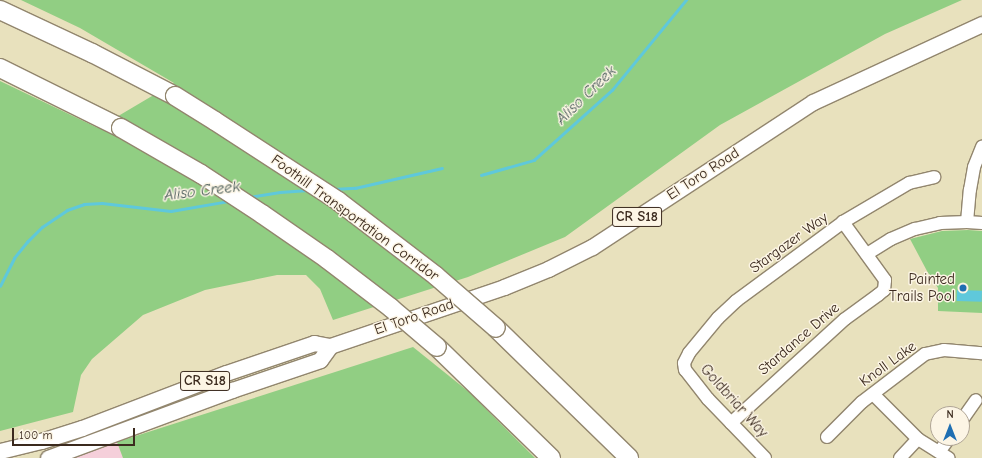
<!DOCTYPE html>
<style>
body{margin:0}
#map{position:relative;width:982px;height:458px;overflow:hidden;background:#e8e1bd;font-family:"Comic Neue",sans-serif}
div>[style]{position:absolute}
.built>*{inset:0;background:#f5cfda}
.green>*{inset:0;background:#91ce83}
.water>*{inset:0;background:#5fc8db;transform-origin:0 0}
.stream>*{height:2.5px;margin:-1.25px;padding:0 1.25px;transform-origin:1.25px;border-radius:1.25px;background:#5fc8db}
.roads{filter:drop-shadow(1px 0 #92866e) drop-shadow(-1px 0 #92866e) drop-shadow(0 1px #92866e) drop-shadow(0 -1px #92866e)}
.minor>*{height:12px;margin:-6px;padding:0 6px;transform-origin:6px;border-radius:6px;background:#fff}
.major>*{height:15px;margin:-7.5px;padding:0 7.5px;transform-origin:7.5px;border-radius:7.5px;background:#fff}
.highway>*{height:18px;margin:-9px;padding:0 9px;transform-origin:9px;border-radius:9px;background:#fff}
.bridges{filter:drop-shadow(1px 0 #92866e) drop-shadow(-1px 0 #92866e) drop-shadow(0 1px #92866e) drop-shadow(0 -1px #92866e)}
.highway-bridge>*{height:18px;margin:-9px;padding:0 9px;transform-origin:9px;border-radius:9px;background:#fff}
.dots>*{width:11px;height:11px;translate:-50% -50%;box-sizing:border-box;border:2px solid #fcf5e5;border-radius:50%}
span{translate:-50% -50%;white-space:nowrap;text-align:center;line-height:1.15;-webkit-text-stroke:3px #fcf5e5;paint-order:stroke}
.shield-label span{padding:1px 3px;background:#fcf5e5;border:1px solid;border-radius:3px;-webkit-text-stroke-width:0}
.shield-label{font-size:14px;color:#3b2a1e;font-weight:700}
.street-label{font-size:15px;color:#3b2a1e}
.poi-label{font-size:15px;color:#3b2a1e}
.right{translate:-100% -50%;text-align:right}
.water-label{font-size:16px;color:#465957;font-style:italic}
.north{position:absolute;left:930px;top:406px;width:40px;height:40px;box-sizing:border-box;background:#fcf5e5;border:1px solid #afa495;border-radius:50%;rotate:0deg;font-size:11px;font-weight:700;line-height:16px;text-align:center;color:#3b2a1e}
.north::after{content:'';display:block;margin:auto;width:14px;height:18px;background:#1f6fb2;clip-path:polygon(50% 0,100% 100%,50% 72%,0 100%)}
.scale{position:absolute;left:12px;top:428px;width:123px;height:18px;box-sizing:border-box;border:2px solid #3b2a1e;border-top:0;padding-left:5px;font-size:12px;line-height:14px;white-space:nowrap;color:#3b2a1e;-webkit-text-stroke:3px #fcf5e5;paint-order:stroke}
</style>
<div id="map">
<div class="built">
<i style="clip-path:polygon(117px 442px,123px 458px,72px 458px)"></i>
</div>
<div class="green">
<i style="clip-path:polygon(21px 0,962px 0,885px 34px,720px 125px,565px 237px,468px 277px,333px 320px,320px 289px,306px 275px,277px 275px,205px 290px,143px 315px,92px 359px,81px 375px,73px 412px,0 431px,0 81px,98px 128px,174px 83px,80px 28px)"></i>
<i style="clip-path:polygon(968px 230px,982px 231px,982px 313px,938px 311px,938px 288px,927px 271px,910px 239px,942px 231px)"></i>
<i style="clip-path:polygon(413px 347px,469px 392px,535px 458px,123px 458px,117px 442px)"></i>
</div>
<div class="water">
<i style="left:957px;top:290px;width:25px;height:11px;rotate:2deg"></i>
</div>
<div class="stream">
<i style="left:481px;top:175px;width:55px;rotate:-15.8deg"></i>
<i style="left:534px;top:160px;width:105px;rotate:-41.9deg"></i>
<i style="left:612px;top:90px;width:117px;rotate:-50.6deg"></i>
<i style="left:333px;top:189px;width:22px;rotate:-3deg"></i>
<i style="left:355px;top:188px;width:89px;rotate:-12.9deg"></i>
<i style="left:249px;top:197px;width:31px;rotate:-9deg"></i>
<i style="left:280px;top:192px;width:28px;rotate:-4deg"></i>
<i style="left:0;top:286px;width:31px;rotate:-63deg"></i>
<i style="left:14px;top:258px;width:21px;rotate:-51deg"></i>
<i style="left:27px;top:242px;width:21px;rotate:-45deg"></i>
<i style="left:42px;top:227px;width:30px;rotate:-34deg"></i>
<i style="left:67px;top:210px;width:18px;rotate:-19deg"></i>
<i style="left:84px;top:204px;width:18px;rotate:-3deg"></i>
<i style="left:102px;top:203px;width:69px;rotate:6.6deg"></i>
<i style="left:171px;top:211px;width:59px;rotate:-9.8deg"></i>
</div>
<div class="roads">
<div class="minor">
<i style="left:967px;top:222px;width:32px;rotate:-85deg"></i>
<i style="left:970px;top:190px;width:23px;rotate:-80deg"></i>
<i style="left:974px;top:167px;width:22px;rotate:-68deg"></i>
<i style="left:867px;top:254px;width:28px;rotate:-32deg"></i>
<i style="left:891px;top:239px;width:26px;rotate:-23deg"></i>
<i style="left:915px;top:229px;width:26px;rotate:-13deg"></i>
<i style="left:940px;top:223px;width:27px;rotate:-2deg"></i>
<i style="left:967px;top:222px;width:15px;rotate:4deg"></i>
<i style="left:873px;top:394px;width:64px;rotate:45deg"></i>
<i style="left:918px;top:439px;width:36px;rotate:32deg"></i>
<i style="left:962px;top:420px;width:24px;rotate:-55deg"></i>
<i style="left:731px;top:423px;width:154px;rotate:-42.4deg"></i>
<i style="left:845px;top:319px;width:41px;rotate:-36deg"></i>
<i style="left:878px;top:295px;width:8px;rotate:-40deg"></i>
<i style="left:884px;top:290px;width:10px;rotate:-84deg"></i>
<i style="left:885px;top:280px;width:72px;rotate:-125.9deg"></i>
<i style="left:827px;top:437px;width:49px;rotate:-45deg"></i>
<i style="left:862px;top:402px;width:79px;rotate:-37.3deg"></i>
<i style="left:925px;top:354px;width:19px;rotate:-12deg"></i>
<i style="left:944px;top:350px;width:38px;rotate:5deg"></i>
<i style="left:939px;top:452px;width:17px;rotate:-54deg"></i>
<i style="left:765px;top:458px;width:82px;rotate:-134deg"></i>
<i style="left:708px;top:399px;width:37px;rotate:-128deg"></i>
<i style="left:685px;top:370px;width:7px;rotate:-98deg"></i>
<i style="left:684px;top:363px;width:11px;rotate:-63deg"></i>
<i style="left:689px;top:353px;width:45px;rotate:-50.4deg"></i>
<i style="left:718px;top:318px;width:25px;rotate:-43deg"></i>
<i style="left:736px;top:301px;width:133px;rotate:-36.4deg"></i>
<i style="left:843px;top:222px;width:77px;rotate:-30.6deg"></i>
<i style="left:909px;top:183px;width:26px;rotate:-13deg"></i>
<i style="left:900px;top:458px;width:26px;rotate:-47deg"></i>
</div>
<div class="major">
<i style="left:0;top:451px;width:42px;rotate:-13.7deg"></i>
<i style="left:41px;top:441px;width:43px;rotate:-17.6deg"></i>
<i style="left:82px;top:428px;width:154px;rotate:-20.9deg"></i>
<i style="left:226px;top:373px;width:93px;rotate:-18.8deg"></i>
<i style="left:314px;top:343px;width:16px;rotate:11deg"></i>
<i style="left:330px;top:346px;width:184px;rotate:-18.7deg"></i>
<i style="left:504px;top:287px;width:48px;rotate:-22.2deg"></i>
<i style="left:548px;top:269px;width:49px;rotate:-26.6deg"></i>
<i style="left:592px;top:247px;width:264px;rotate:-33.3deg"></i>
<i style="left:813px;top:102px;width:186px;rotate:-24.8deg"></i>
<i style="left:48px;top:458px;width:196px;rotate:-20.3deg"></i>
<i style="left:232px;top:390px;width:93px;rotate:-18.8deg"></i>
<i style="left:320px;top:360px;width:17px;rotate:-54deg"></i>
</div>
<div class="highway">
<i style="left:0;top:10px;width:102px;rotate:25.1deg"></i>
<i style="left:92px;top:53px;width:93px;rotate:27.4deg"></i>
<i style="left:0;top:68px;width:135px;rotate:26.4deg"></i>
<i style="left:496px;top:328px;width:186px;rotate:44.3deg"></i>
<i style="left:437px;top:347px;width:159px;rotate:44.2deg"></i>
</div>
</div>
<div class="bridges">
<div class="highway-bridge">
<i style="left:175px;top:96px;width:47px;rotate:32deg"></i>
<i style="left:215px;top:121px;width:147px;rotate:33deg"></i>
<i style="left:338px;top:201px;width:123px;rotate:37.4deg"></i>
<i style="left:436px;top:276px;width:79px;rotate:40.9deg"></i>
<i style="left:121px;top:128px;width:92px;rotate:29.9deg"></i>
<i style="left:201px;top:174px;width:73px;rotate:33.3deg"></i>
<i style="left:262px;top:214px;width:79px;rotate:34.7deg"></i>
<i style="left:327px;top:259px;width:81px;rotate:37.4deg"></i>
<i style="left:391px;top:308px;width:60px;rotate:40.3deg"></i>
</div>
</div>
<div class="dots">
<i style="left:963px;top:288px;background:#1f6fb2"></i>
</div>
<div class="shield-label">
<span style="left:637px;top:217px">CR S18</span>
<span style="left:205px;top:381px">CR S18</span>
</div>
<div class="street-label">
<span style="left:703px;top:174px;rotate:-33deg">El Toro Road</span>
<span style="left:355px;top:218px;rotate:36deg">Foothill Transportation Corridor</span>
<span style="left:789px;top:243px;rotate:-36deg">Stargazer Way</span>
<span style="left:414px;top:317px;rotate:-19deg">El Toro Road</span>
<span style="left:799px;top:339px;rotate:-41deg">Stardance Drive</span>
<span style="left:888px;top:364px;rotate:-36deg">Knoll Lake</span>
<span style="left:734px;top:401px;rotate:48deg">Goldbriar Way</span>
</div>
<div class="poi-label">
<span class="right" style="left:955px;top:288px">Painted<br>Trails Pool</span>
</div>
<div class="water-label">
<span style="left:586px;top:95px;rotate:-44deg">Aliso Creek</span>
<span style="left:202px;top:191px;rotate:-7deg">Aliso Creek</span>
</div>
<div class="north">N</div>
<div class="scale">100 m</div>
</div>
